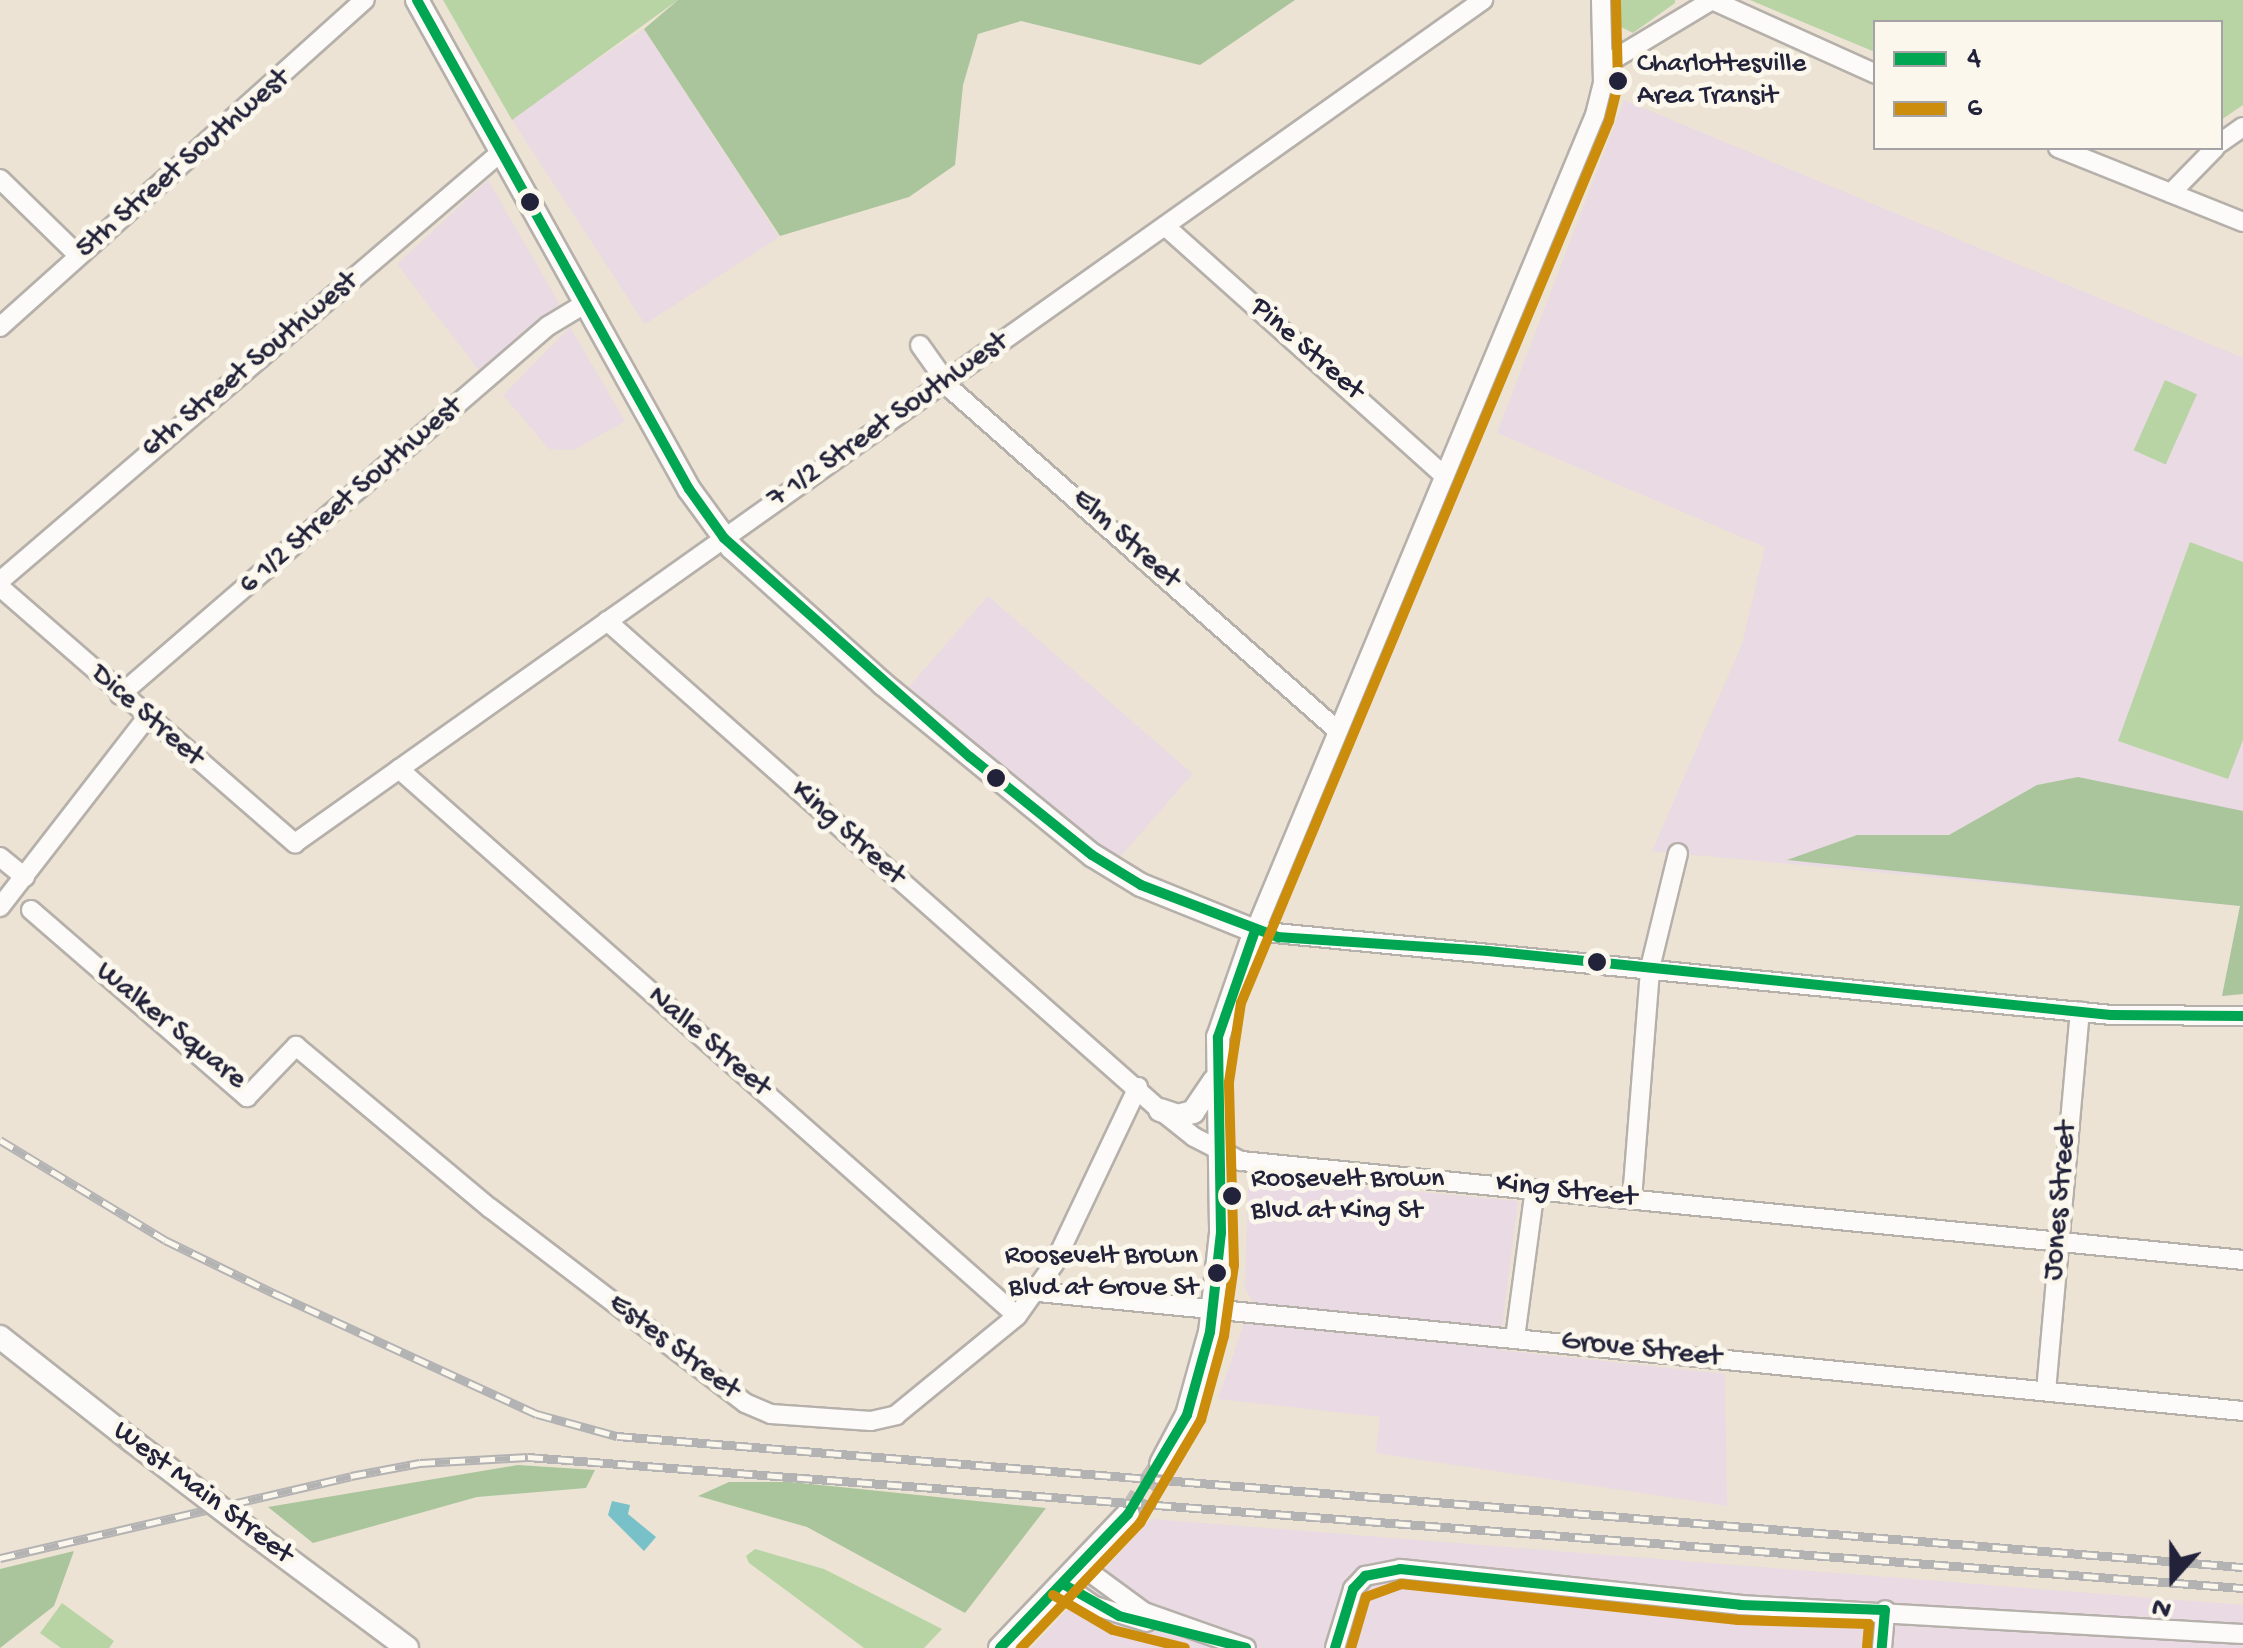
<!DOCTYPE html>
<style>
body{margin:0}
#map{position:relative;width:2243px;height:1648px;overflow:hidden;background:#ece3d5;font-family:"Gochi Hand",sans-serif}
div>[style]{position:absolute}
.built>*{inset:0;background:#e9dae3;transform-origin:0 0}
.green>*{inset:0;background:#b9d4a4;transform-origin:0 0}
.forest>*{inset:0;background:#aac59b}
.water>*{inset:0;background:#78c1c9}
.major-tunnel>*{height:22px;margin-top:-11px;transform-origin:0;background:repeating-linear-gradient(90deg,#c4bcb6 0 22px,transparent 0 33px)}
.roads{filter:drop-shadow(2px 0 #b6b0aa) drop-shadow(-2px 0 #b6b0aa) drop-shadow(0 2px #b6b0aa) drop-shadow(0 -2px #b6b0aa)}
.minor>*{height:18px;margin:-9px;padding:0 9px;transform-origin:9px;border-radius:9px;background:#fcfbf9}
.major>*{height:22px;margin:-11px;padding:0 11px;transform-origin:11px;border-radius:11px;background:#fcfbf9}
.rail>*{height:9px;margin-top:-4.5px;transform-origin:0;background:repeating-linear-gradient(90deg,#fbf7ec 0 15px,#b4b3b4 0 30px);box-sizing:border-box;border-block:2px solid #b4b3b4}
.bridges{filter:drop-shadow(2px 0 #b6b0aa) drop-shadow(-2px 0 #b6b0aa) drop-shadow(0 2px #b6b0aa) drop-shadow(0 -2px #b6b0aa)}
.major-bridge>*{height:22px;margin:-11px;padding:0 11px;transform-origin:11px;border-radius:11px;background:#fcfbf9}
.bus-1>*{height:10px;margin:-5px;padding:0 5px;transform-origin:5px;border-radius:5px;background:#00a651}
.bus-2>*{height:10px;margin:-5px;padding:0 5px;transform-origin:5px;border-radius:5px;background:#cc8c0c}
.dots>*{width:28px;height:28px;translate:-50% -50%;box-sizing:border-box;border:5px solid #fbf7ec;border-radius:50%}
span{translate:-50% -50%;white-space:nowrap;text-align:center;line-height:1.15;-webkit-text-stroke:10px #fbf7ec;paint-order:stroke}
.bus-label{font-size:28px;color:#22223b}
.left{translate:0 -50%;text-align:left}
.right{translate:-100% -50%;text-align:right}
.street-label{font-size:30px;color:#22223b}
.legend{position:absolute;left:1873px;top:20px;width:350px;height:130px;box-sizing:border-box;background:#fbf7ec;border:2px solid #a4a2a5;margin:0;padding:12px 18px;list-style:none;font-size:30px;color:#22223b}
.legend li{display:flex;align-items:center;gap:20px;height:50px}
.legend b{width:50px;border:2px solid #a4a2a5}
.north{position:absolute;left:2123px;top:1528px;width:100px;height:100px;-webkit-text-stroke:8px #fbf7ec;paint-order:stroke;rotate:201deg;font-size:28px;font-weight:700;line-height:40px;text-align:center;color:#22223b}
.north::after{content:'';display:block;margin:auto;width:35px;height:45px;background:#22223b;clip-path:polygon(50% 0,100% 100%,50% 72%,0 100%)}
</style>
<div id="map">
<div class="built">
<i style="left:644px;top:29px;width:248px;height:160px;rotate:57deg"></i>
<i style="clip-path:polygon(1624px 100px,2243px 358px,2243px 994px,2222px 996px,2240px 906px,1652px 851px,1742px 644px,1765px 547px,1497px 433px)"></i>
<i style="clip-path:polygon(488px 180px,563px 310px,484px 377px,397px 264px)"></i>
<i style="clip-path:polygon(570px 327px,625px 421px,574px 450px,549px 449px,503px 395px)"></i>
<i style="left:988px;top:596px;width:271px;height:120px;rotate:41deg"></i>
<i style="clip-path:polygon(1257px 1177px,1518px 1201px,1499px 1350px,1725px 1374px,1727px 1506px,1376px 1453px,1380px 1417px,1218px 1399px,1252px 1300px,1245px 1288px,1248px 1188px)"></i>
<i style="clip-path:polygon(1151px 1519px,2243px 1605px,2243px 1648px,1032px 1648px)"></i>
</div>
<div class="green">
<i style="clip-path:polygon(443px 0,678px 0,512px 120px)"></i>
<i style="clip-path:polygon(1612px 0,1675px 0,1675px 3px,1633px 33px,1613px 23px)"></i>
<i style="clip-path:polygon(1750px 0,2243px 0,2243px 105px,2221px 120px,2220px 22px,1876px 22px,1875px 52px)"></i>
<i style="left:2165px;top:380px;width:35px;height:77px;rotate:24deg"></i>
<i style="clip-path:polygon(2190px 542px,2243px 562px,2243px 740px,2228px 779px,2118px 741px)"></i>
<i style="clip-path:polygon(755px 1549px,824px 1569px,942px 1629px,924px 1648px,864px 1648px,749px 1563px,746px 1556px)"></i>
<i style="clip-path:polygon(62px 1603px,114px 1641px,109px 1648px,61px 1648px,40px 1633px)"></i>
</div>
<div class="forest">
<i style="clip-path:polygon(678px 0,1295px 0,1200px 65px,1021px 21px,978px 34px,963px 85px,955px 165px,909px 197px,780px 236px,644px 29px)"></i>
<i style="clip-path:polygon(2078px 777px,2243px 811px,2243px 994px,2222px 996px,2240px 906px,1787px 860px,1857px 835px,1949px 835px,2037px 785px)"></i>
<i style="clip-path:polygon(518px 1465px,595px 1470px,586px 1488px,477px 1497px,313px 1543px,268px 1507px)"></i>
<i style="clip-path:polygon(729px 1482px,791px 1482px,1046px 1508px,965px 1613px,807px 1527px,698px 1496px)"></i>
<i style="clip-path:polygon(74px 1551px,54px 1606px,0 1648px,0 1569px)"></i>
</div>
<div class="water">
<i style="clip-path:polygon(612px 1501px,630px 1505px,628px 1514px,656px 1537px,644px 1551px,608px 1515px)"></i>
</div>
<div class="major-tunnel">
<i style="left:1128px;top:1514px;width:60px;rotate:-56.6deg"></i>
</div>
<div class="roads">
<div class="minor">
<i style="left:1601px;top:0;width:83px;rotate:88.6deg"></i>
<i style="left:1603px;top:83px;width:33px;rotate:104deg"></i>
<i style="left:1595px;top:115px;width:884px;rotate:112.62deg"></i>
<i style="left:1255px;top:931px;width:860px;rotate:5.6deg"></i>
<i style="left:2111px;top:1015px;width:132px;rotate:0.4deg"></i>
<i style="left:1712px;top:0;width:180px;rotate:24.3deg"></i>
<i style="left:1604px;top:65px;width:126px;rotate:-31deg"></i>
<i style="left:2220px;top:143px;width:28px;rotate:-35deg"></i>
<i style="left:2058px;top:148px;width:199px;rotate:21.8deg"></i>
<i style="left:0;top:179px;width:110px;rotate:44.3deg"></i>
<i style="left:2171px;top:193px;width:63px;rotate:-45.6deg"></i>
<i style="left:1165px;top:226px;width:375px;rotate:41.8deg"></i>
<i style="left:0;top:327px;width:490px;rotate:-41.9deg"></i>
<i style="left:920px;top:345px;width:55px;rotate:54.6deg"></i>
<i style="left:952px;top:390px;width:514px;rotate:41.45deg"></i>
<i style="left:0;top:581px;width:660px;rotate:-40.57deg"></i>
<i style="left:0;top:587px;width:391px;rotate:41deg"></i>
<i style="left:295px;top:843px;width:1457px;rotate:-35.36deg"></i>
<i style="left:607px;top:621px;width:738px;rotate:41.49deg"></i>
<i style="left:1160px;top:1110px;width:43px;rotate:38.5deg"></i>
<i style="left:1194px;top:1137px;width:53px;rotate:27.1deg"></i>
<i style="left:1241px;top:1161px;width:1007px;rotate:5.64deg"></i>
<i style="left:120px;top:695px;width:565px;rotate:-40.77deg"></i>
<i style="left:548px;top:326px;width:44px;rotate:-31.2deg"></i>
<i style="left:399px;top:769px;width:825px;rotate:41.51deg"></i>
<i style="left:0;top:857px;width:32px;rotate:39deg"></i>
<i style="left:0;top:907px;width:238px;rotate:-52.2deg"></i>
<i style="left:31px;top:910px;width:286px;rotate:40.9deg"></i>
<i style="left:247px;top:1097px;width:71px;rotate:-46.1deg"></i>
<i style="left:296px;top:1046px;width:253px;rotate:39.9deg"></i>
<i style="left:490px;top:1208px;width:321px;rotate:37.4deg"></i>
<i style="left:745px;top:1403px;width:28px;rotate:23deg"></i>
<i style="left:771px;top:1414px;width:100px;rotate:4deg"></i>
<i style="left:871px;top:1421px;width:26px;rotate:-13deg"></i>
<i style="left:896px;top:1415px;width:156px;rotate:-39.3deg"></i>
<i style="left:1017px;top:1316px;width:64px;rotate:-54.6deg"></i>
<i style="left:1054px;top:1264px;width:196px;rotate:-64.6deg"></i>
<i style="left:1632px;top:1199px;width:232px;rotate:-85.5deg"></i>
<i style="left:1650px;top:968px;width:118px;rotate:-76.3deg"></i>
<i style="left:1038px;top:1292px;width:1211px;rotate:5.64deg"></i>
<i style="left:1515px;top:1338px;width:150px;rotate:-82.4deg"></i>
<i style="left:2046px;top:1391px;width:381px;rotate:-84.9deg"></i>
<i style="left:1080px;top:1565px;width:79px;rotate:36.3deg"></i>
<i style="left:1144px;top:1612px;width:108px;rotate:19.4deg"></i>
<i style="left:1063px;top:1584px;width:39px;rotate:35deg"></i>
<i style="left:1095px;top:1606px;width:54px;rotate:17.1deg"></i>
<i style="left:1335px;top:1648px;width:62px;rotate:-73deg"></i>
<i style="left:1353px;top:1589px;width:18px;rotate:-47deg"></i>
<i style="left:1365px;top:1576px;width:36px;rotate:-11deg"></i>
<i style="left:1400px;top:1569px;width:342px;rotate:6deg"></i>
<i style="left:1740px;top:1605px;width:504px;rotate:3.3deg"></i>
<i style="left:1882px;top:1648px;width:38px;rotate:-85deg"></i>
</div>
<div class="major">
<i style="left:417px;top:0;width:560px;rotate:60.92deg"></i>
<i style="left:689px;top:489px;width:73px;rotate:53.9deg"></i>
<i style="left:732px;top:548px;width:203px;rotate:42deg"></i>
<i style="left:883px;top:684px;width:270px;rotate:39.3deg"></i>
<i style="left:1092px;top:855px;width:57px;rotate:31.5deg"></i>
<i style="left:1141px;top:885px;width:123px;rotate:22deg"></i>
<i style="left:1255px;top:931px;width:112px;rotate:109.2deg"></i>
<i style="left:1218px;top:1037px;width:196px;rotate:89.1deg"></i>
<i style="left:1221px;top:1233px;width:100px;rotate:96.3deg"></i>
<i style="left:1210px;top:1332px;width:86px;rotate:105.5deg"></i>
<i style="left:1187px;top:1415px;width:55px;rotate:118deg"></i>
<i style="left:1160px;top:1110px;width:19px;rotate:18deg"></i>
<i style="left:1178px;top:1116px;width:16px;rotate:-15deg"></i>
<i style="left:1193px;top:1112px;width:37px;rotate:-56deg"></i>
<i style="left:0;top:1337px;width:167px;rotate:38.2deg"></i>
<i style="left:257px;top:1536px;width:187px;rotate:36.7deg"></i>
<i style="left:1000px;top:1648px;width:185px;rotate:-46.3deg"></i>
</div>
</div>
<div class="rail">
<i style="left:0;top:1140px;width:193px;rotate:31.2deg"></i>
<i style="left:165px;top:1240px;width:126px;rotate:26deg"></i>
<i style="left:278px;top:1295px;width:285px;rotate:24.7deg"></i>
<i style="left:537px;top:1414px;width:83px;rotate:15.4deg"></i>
<i style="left:617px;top:1436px;width:1631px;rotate:4.61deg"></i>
<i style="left:0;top:1558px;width:360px;rotate:-13.1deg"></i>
<i style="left:351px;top:1476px;width:70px;rotate:-10.7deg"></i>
<i style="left:420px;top:1463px;width:108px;rotate:-3.2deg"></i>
<i style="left:528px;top:1457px;width:1720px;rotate:4.37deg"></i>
</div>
<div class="bridges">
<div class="major-bridge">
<i style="left:131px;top:1440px;width:158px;rotate:37.3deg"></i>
</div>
</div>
<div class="bus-1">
<i style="left:417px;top:0;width:560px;rotate:60.92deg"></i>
<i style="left:689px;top:489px;width:60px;rotate:54.5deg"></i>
<i style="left:724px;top:538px;width:329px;rotate:41.7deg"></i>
<i style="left:970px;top:757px;width:156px;rotate:38.8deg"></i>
<i style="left:1092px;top:855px;width:57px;rotate:31.5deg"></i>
<i style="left:1141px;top:885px;width:147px;rotate:20.8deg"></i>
<i style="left:1278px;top:937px;width:210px;rotate:3.8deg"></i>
<i style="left:1488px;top:951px;width:626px;rotate:5.87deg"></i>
<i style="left:2111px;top:1015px;width:132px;rotate:0.4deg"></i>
<i style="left:1063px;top:1584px;width:64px;rotate:29.7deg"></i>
<i style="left:1119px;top:1616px;width:131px;rotate:14.1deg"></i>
<i style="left:1000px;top:1648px;width:185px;rotate:-46.3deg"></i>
<i style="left:1128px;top:1514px;width:115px;rotate:-59.2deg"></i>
<i style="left:1187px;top:1415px;width:86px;rotate:-74.5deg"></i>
<i style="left:1210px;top:1332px;width:100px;rotate:-83.7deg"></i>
<i style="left:1221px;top:1233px;width:196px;rotate:-90.9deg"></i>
<i style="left:1218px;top:1037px;width:112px;rotate:-70.8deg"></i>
<i style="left:1335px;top:1648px;width:62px;rotate:-73deg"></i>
<i style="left:1353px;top:1589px;width:18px;rotate:-47deg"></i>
<i style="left:1365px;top:1576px;width:36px;rotate:-11deg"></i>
<i style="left:1400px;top:1569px;width:342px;rotate:6deg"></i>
<i style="left:1740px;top:1605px;width:145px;rotate:2deg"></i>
<i style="left:1885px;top:1610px;width:38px;rotate:95deg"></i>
</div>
<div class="bus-2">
<i style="left:1053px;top:1595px;width:69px;rotate:30.3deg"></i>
<i style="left:1113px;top:1630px;width:74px;rotate:14deg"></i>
<i style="left:1021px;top:1648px;width:173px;rotate:-46.4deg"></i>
<i style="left:1140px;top:1523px;width:120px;rotate:-59.4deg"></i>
<i style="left:1201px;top:1420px;width:87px;rotate:-74.7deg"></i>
<i style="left:1224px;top:1336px;width:72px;rotate:-82deg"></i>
<i style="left:1234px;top:1265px;width:183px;rotate:-91.6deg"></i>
<i style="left:1229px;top:1082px;width:80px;rotate:-81.4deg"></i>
<i style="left:1241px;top:1003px;width:956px;rotate:-67.35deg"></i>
<i style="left:1609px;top:121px;width:38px;rotate:-76deg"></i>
<i style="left:1618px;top:84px;width:84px;rotate:-91.4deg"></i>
<i style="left:1351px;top:1648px;width:53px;rotate:-73.6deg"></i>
<i style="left:1366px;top:1597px;width:37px;rotate:-20deg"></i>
<i style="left:1401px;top:1584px;width:339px;rotate:6.1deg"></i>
<i style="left:1738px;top:1620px;width:131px;rotate:1.7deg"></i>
<i style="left:1869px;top:1624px;width:23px;rotate:95deg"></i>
</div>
<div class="dots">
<i style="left:1618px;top:81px;background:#22223b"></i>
<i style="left:530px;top:202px;background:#22223b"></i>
<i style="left:996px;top:778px;background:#22223b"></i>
<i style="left:1597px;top:962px;background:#22223b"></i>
<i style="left:1232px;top:1196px;background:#22223b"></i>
<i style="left:1217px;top:1273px;background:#22223b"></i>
</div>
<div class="bus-label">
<span class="left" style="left:1637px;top:81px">Charlottesville<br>Area Transit</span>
<span class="left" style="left:1251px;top:1196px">Roosevelt Brown<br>Blvd at King St</span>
<span class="right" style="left:1198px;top:1273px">Roosevelt Brown<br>Blvd at Grove St</span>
</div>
<div class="street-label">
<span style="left:184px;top:165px;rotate:-41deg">5th Street Southwest</span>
<span style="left:1306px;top:350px;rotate:41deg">Pine Street</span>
<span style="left:251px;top:366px;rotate:-40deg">6th Street Southwest</span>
<span style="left:889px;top:422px;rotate:-35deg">7 1/2 Street Southwest</span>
<span style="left:352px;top:497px;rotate:-41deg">6 1/2 Street Southwest</span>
<span style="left:1125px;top:540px;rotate:42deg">Elm Street</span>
<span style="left:146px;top:717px;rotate:41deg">Dice Street</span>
<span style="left:847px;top:834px;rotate:42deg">King Street</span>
<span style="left:170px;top:1027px;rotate:39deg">Walker Square</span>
<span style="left:708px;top:1043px;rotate:41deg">Nalle Street</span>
<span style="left:1566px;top:1192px;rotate:6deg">King Street</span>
<span style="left:2062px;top:1201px;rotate:-85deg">Jones Street</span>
<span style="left:673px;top:1348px;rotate:37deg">Estes Street</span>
<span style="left:1641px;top:1351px;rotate:6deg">Grove Street</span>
<span style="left:202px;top:1494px;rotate:37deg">West Main Street</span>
</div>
<ul class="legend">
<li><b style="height:12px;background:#00a651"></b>4</li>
<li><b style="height:12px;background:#cc8c0c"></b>6</li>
</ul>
<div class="north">N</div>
</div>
